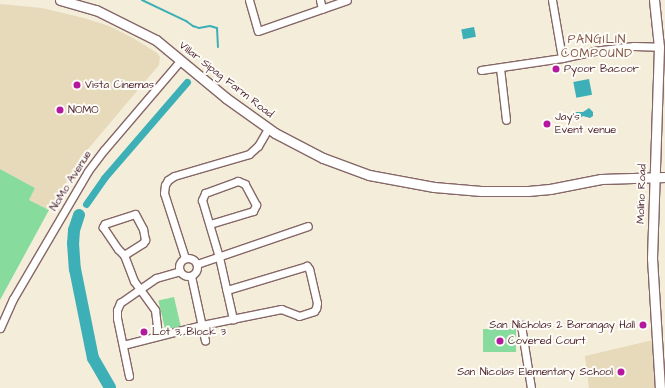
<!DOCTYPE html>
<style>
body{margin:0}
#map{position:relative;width:665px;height:388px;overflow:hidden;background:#f4edd9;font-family:"Architects Daughter",sans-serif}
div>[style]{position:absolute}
.built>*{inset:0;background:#e7daba}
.green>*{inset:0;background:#87db9d;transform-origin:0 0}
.water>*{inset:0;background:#3dafb6;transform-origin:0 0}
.stream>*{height:2px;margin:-1px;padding:0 1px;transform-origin:1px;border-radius:1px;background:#3dafb6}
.canal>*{height:7px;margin:-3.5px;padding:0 3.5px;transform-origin:3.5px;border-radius:3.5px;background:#3dafb6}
.river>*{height:12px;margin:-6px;padding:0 6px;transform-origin:6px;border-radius:6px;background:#3dafb6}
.roads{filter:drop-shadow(1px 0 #866768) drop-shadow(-1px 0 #866768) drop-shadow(0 1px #866768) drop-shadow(0 -1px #866768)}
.minor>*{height:7px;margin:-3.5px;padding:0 3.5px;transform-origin:3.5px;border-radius:3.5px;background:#fff}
.minor>.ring{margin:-3.5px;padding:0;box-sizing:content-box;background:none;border:7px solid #fff;border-radius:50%}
.major>*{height:9px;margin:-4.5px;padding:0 4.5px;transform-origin:4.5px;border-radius:4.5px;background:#fff}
.dots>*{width:11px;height:11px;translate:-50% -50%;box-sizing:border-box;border:2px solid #fdfcf7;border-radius:50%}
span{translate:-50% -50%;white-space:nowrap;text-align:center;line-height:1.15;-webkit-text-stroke:4px #fdfcf7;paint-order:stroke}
.poi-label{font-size:11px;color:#4a1f2b}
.left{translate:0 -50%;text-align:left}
.right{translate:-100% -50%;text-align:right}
.street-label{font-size:11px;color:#4a1f2b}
.neighbourhood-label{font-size:12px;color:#835444;letter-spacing:1px}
</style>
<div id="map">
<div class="built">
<i style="clip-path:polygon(0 4px,42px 8px,84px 18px,109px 26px,133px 38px,157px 53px,160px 57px,159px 65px,83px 155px,49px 210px,29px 200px,35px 188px,0 169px)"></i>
<i style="clip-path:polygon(653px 340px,656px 388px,589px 388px,585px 356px)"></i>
</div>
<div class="green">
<i style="clip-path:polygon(0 169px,35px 188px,29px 200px,49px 210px,0 300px)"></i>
<i style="left:174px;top:297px;width:31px;height:16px;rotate:77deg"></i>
<i style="left:516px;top:329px;width:23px;height:33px;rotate:90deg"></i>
</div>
<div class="water">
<i style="left:474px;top:27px;width:10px;height:13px;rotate:79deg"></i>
<i style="left:589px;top:79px;width:16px;height:16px;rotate:79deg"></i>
<i style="clip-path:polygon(589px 108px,593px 112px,593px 116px,590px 118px,583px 116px,578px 120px,576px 119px,575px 112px,583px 112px)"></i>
</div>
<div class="stream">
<i style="left:142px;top:0;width:49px;rotate:25.5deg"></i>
<i style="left:186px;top:21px;width:9px;rotate:36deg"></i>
<i style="left:193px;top:26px;width:6px;rotate:18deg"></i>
<i style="left:199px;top:28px;width:11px;rotate:-10deg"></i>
<i style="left:210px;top:26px;width:7px;rotate:16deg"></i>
<i style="left:217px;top:28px;width:19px;rotate:87deg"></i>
</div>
<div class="canal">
<i style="left:86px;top:204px;width:32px;rotate:-55deg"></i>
<i style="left:104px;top:178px;width:127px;rotate:-49.2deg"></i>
</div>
<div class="river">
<i style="left:79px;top:215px;width:16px;rotate:108deg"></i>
<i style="left:74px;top:230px;width:13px;rotate:94deg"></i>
<i style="left:73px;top:243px;width:26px;rotate:86deg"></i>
<i style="left:75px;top:269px;width:91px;rotate:78.6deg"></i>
<i style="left:93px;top:358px;width:34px;rotate:60deg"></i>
</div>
<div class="roads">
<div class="minor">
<i style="left:249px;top:0;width:32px;rotate:74deg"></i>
<i style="left:258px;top:31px;width:94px;rotate:-19.2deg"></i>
<i style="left:320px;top:0;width:9px;rotate:77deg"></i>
<i style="left:552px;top:0;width:59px;rotate:80.2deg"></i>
<i style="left:500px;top:68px;width:52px;rotate:83.4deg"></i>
<i style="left:481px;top:70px;width:82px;rotate:-8.4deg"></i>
<i style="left:562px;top:58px;width:33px;rotate:-12deg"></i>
<i style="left:594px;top:51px;width:40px;rotate:-7.1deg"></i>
<i style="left:634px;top:46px;width:25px;rotate:2deg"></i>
<i style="left:210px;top:224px;width:45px;rotate:-16.8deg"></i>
<i style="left:253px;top:211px;width:7px;rotate:-63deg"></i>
<i style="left:256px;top:205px;width:24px;rotate:-118deg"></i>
<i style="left:245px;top:184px;width:8px;rotate:-157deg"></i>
<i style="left:238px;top:181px;width:35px;rotate:160deg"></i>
<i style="left:205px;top:193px;width:8px;rotate:113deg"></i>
<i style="left:202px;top:200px;width:59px;rotate:73.4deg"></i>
<i style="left:219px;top:257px;width:64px;rotate:77.3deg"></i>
<i style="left:124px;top:255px;width:22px;rotate:-32deg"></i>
<i style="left:143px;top:243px;width:4px;rotate:-56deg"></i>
<i style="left:145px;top:240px;width:11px;rotate:-100deg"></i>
<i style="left:143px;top:229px;width:17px;rotate:-118deg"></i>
<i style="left:135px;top:214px;width:32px;rotate:162deg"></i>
<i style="left:105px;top:224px;width:4px;rotate:124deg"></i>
<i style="left:103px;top:227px;width:27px;rotate:56deg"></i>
<i style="left:118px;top:249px;width:8px;rotate:45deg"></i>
<i style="left:124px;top:255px;width:28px;rotate:69deg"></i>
<i style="left:134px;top:281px;width:36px;rotate:54deg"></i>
<i style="left:155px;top:310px;width:26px;rotate:83deg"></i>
<i style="left:185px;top:258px;width:68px;rotate:-107.9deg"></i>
<i style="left:164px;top:193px;width:8px;rotate:-83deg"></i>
<i style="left:165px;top:185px;width:6px;rotate:-59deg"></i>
<i style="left:168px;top:180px;width:7px;rotate:-34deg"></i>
<i style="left:174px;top:176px;width:78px;rotate:-16.3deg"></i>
<i style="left:249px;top:154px;width:12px;rotate:-42deg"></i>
<i style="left:258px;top:146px;width:20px;rotate:-60deg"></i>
<i class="ring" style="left:179px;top:258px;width:11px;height:11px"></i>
<i style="left:197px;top:264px;width:117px;rotate:-18.9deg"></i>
<i style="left:191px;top:276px;width:66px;rotate:77.7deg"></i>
<i style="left:521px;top:325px;width:64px;rotate:81deg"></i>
<i style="left:0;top:328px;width:32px;rotate:-66deg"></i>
<i style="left:13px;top:299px;width:148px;rotate:-59.6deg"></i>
<i style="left:88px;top:171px;width:26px;rotate:-53deg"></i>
<i style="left:104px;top:150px;width:118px;rotate:-49.5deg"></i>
<i style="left:123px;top:345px;width:81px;rotate:-14.2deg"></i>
<i style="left:202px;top:325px;width:81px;rotate:-11.4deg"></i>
<i style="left:281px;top:309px;width:19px;rotate:21deg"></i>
<i style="left:299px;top:316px;width:16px;rotate:-18deg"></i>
<i style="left:314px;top:311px;width:4px;rotate:-56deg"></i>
<i style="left:316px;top:308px;width:5px;rotate:-79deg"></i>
<i style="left:317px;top:303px;width:35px;rotate:-103deg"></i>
<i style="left:309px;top:269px;width:4px;rotate:-124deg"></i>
<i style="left:307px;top:266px;width:84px;rotate:163.3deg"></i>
<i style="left:129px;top:376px;width:59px;rotate:-101.7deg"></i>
<i style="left:117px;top:318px;width:8px;rotate:-90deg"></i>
<i style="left:117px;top:310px;width:8px;rotate:-67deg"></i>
<i style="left:120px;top:303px;width:44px;rotate:-34.8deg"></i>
<i style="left:156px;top:278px;width:25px;rotate:-16deg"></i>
</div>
<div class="major">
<i style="left:60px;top:0;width:37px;rotate:16deg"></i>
<i style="left:96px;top:10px;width:67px;rotate:26.6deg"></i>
<i style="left:156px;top:40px;width:91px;rotate:39.6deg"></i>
<i style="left:226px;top:98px;width:60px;rotate:35.5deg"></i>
<i style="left:275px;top:133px;width:54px;rotate:27.5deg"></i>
<i style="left:323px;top:158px;width:49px;rotate:20.3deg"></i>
<i style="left:369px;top:175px;width:66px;rotate:10.5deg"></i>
<i style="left:434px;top:187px;width:47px;rotate:4.9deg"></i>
<i style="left:481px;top:191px;width:47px"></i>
<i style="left:528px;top:191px;width:22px;rotate:-5deg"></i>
<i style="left:550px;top:189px;width:52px;rotate:-11.1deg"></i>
<i style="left:601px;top:179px;width:64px;rotate:-1.8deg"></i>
<i style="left:654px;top:0;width:47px;rotate:83.9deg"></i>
<i style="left:659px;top:47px;width:211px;rotate:91.9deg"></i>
<i style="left:652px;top:258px;width:130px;rotate:86.5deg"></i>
</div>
</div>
<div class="dots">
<i style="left:556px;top:69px;background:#b5179e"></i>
<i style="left:77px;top:85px;background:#b5179e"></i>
<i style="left:60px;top:110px;background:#b5179e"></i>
<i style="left:547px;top:124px;background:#b5179e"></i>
<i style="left:643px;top:325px;background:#b5179e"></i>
<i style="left:144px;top:332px;background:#b5179e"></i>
<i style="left:500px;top:341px;background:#b5179e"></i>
<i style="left:621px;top:372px;background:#b5179e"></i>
</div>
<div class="poi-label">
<span class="left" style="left:564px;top:69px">Pyoor Bacoor</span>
<span class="left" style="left:85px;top:85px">Vista Cinemas</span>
<span class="left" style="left:68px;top:110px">NOMO</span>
<span class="left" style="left:555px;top:124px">Jay's<br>Event venue</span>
<span class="right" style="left:635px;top:325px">San Nicholas 2 Barangay Hall</span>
<span class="left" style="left:152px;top:332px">Lot 3, Block 3</span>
<span class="left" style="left:508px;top:341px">Covered Court</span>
<span class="right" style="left:613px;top:372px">San Nicolas Elementary School</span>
</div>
<div class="street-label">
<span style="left:226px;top:80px;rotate:38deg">Villar Sipag Farm Road</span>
<span style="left:71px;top:181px;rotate:-58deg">NoMo Avenue</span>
<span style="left:642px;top:194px;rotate:-88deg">Molino Road</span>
</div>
<div class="neighbourhood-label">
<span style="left:597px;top:47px">PANGILIN<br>COMPOUND</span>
</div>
</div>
